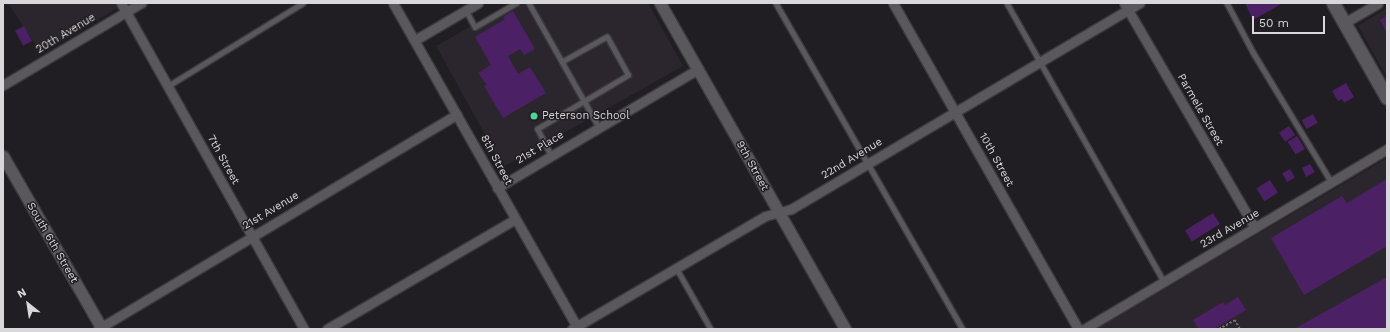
<!DOCTYPE html>
<style>
body{margin:0}
#map{position:relative;width:1390px;height:332px;overflow:hidden;background:#201e22;font-family:"Work Sans",sans-serif}
div>[style]{position:absolute}
.built>*{inset:0;background:#2b262e}
.building>*{inset:0;background:#4c2064;transform-origin:0 0}
.path>*{height:1.5px;margin-top:-0.75px;transform-origin:0;background:repeating-linear-gradient(90deg,#717073 0 2px,transparent 0 4px)}
.roads{filter:drop-shadow(1px 0 #3b3a3c) drop-shadow(-1px 0 #3b3a3c) drop-shadow(0 1px #3b3a3c) drop-shadow(0 -1px #3b3a3c)}
.service>*{height:4.5px;margin:-2.25px;padding:0 2.25px;transform-origin:2.25px;border-radius:2.25px;background:#5b585d}
.minor>*{height:9px;margin:-4.5px;padding:0 4.5px;transform-origin:4.5px;border-radius:4.5px;background:#5b585d}
.tertiary>*{height:11px;margin:-5.5px;padding:0 5.5px;transform-origin:5.5px;border-radius:5.5px;background:#5b585d}
.secondary>*{height:13px;margin:-6.5px;padding:0 6.5px;transform-origin:6.5px;border-radius:6.5px;background:#5b585d}
.dots>*{width:11px;height:11px;translate:-50% -50%;box-sizing:border-box;border:2px solid #201e22;border-radius:50%}
span{translate:-50% -50%;white-space:nowrap;text-align:center;line-height:1.15;-webkit-text-stroke:3px #201e22;paint-order:stroke}
.street-label{font-size:11px;color:#d8d7d9}
.poi-label{font-size:11px;color:#d8d7d9}
.left{translate:0 -50%;text-align:left}
.frame{position:absolute;inset:0;border:4px solid #d8d7d9;pointer-events:none}
.north{position:absolute;left:8px;top:284px;width:40px;height:40px;-webkit-text-stroke:3px #201e22;paint-order:stroke;rotate:330deg;font-size:11px;font-weight:700;line-height:16px;text-align:center;color:#d8d7d9}
.north::after{content:'';display:block;margin:auto;width:14px;height:18px;background:#d8d7d9;clip-path:polygon(50% 0,100% 100%,50% 72%,0 100%)}
.scale{position:absolute;left:1252px;top:16px;width:73px;height:18px;box-sizing:border-box;border:2px solid #d8d7d9;border-top:0;padding-left:5px;font-size:12px;line-height:14px;white-space:nowrap;color:#d8d7d9;-webkit-text-stroke:3px #201e22;paint-order:stroke}
</style>
<div id="map">
<div class="built">
<i style="clip-path:polygon(8px 3px,126px 3px,41px 53px)"></i>
<i style="clip-path:polygon(512px 3px,648px 3px,683px 66px,503px 167px,436px 46px)"></i>
<i style="clip-path:polygon(1387px 8px,1387px 77px,1358px 26px)"></i>
<i style="clip-path:polygon(1387px 158px,1387px 329px,1097px 329px)"></i>
</div>
<div class="building">
<i style="clip-path:polygon(1245px 3px,1283px 3px,1253px 20px)"></i>
<i style="clip-path:polygon(513px 11px,535px 49px,524px 55px,520px 49px,508px 56px,518px 74px,530px 67px,546px 93px,503px 118px,484px 86px,487px 85px,478px 73px,491px 65px,475px 37px,505px 19px,503px 17px)"></i>
<i style="clip-path:polygon(1387px 16px,1387px 33px,1380px 20px)"></i>
<i style="left:24px;top:26px;width:17px;height:10px;rotate:62deg"></i>
<i style="clip-path:polygon(1346px 83px,1354px 97px,1344px 103px,1342px 99px,1338px 101px,1332px 91px)"></i>
<i style="left:1313px;top:114px;width:10px;height:13px;rotate:61deg"></i>
<i style="left:1289px;top:126px;width:11px;height:12px;rotate:56deg"></i>
<i style="left:1297px;top:136px;width:15px;height:11px;rotate:58deg"></i>
<i style="clip-path:polygon(1310px 164px,1315px 172px,1306px 177px,1302px 168px)"></i>
<i style="left:1290px;top:169px;width:10px;height:9px;rotate:61deg"></i>
<i style="clip-path:polygon(1387px 179px,1387px 246px,1304px 295px,1271px 238px,1342px 196px,1347px 203px)"></i>
<i style="left:1270px;top:180px;width:15px;height:16px;rotate:58deg"></i>
<i style="left:1213px;top:213px;width:13px;height:33px;rotate:58deg"></i>
<i style="clip-path:polygon(1387px 277px,1387px 329px,1294px 329px)"></i>
<i style="clip-path:polygon(1238px 297px,1246px 310px,1214px 329px,1199px 329px,1193px 320px,1223px 302px,1225px 305px)"></i>
</div>
<div class="path">
<i style="left:1219px;top:329px;width:18px;rotate:-29deg"></i>
<i style="left:1235px;top:320px;width:10px;rotate:61deg"></i>
</div>
<div class="roads">
<div class="service">
<i style="left:529px;top:3px;width:142px;rotate:60.6deg"></i>
<i style="left:776px;top:3px;width:376px;rotate:60.2deg"></i>
<i style="left:1007px;top:3px;width:320px;rotate:60.6deg"></i>
<i style="left:1227px;top:3px;width:55px;rotate:62deg"></i>
<i style="left:1253px;top:52px;width:153px;rotate:58.9deg"></i>
<i style="left:466px;top:10px;width:19px;rotate:62deg"></i>
<i style="left:475px;top:27px;width:48px;rotate:-30.3deg"></i>
<i style="left:168px;top:86px;width:158px;rotate:-31.6deg"></i>
<i style="left:551px;top:156px;width:30px;rotate:-117deg"></i>
<i style="left:537px;top:129px;width:106px;rotate:-30.7deg"></i>
<i style="left:628px;top:75px;width:43px;rotate:-118.9deg"></i>
<i style="left:607px;top:37px;width:51px;rotate:150.9deg"></i>
<i style="left:677px;top:269px;width:69px;rotate:60.5deg"></i>
</div>
<div class="minor">
<i style="left:121px;top:3px;width:374px;rotate:60.7deg"></i>
<i style="left:393px;top:3px;width:375px;rotate:60.4deg"></i>
<i style="left:893px;top:3px;width:375px;rotate:60.4deg"></i>
<i style="left:1124px;top:3px;width:260px;rotate:59.8deg"></i>
<i style="left:1344px;top:23px;width:39px;rotate:-30deg"></i>
<i style="left:415px;top:40px;width:73px;rotate:-30.4deg"></i>
<i style="left:3px;top:85px;width:161px;rotate:-30.7deg"></i>
<i style="left:497px;top:188px;width:234px;rotate:-30.6deg"></i>
<i style="left:98px;top:329px;width:418px;rotate:-30.9deg"></i>
<i style="left:327px;top:329px;width:218px;rotate:-30.3deg"></i>
<i style="left:572px;top:329px;width:224px;rotate:-30.3deg"></i>
<i style="left:765px;top:216px;width:27px;rotate:-15deg"></i>
<i style="left:791px;top:209px;width:405px;rotate:-30.6deg"></i>
<i style="left:1084px;top:329px;width:352px;rotate:-30.7deg"></i>
</div>
<div class="tertiary">
<i style="left:660px;top:3px;width:375px;rotate:60.4deg"></i>
<i style="left:3px;top:156px;width:199px;rotate:60.2deg"></i>
</div>
<div class="secondary">
<i style="left:1333px;top:3px;width:109px;rotate:60.4deg"></i>
</div>
</div>
<div class="dots">
<i style="left:534px;top:116px;background:#4ed399"></i>
</div>
<div class="street-label">
<span style="left:66px;top:34px;rotate:-31deg">20th Avenue</span>
<span style="left:1200px;top:110px;rotate:60deg">Parmele Street</span>
<span style="left:540px;top:148px;rotate:-31deg">21st Place</span>
<span style="left:852px;top:159px;rotate:-31deg">22nd Avenue</span>
<span style="left:223px;top:160px;rotate:61deg">7th Street</span>
<span style="left:496px;top:160px;rotate:62deg">8th Street</span>
<span style="left:996px;top:160px;rotate:61deg">10th Street</span>
<span style="left:752px;top:166px;rotate:61deg">9th Street</span>
<span style="left:271px;top:211px;rotate:-31deg">21st Avenue</span>
<span style="left:1230px;top:229px;rotate:-30deg">23rd Avenue</span>
<span style="left:52px;top:243px;rotate:60deg">South 6th Street</span>
</div>
<div class="poi-label">
<span class="left" style="left:542px;top:116px">Peterson School</span>
</div>
<div class="frame"></div>
<div class="north">N</div>
<div class="scale">50 m</div>
</div>
